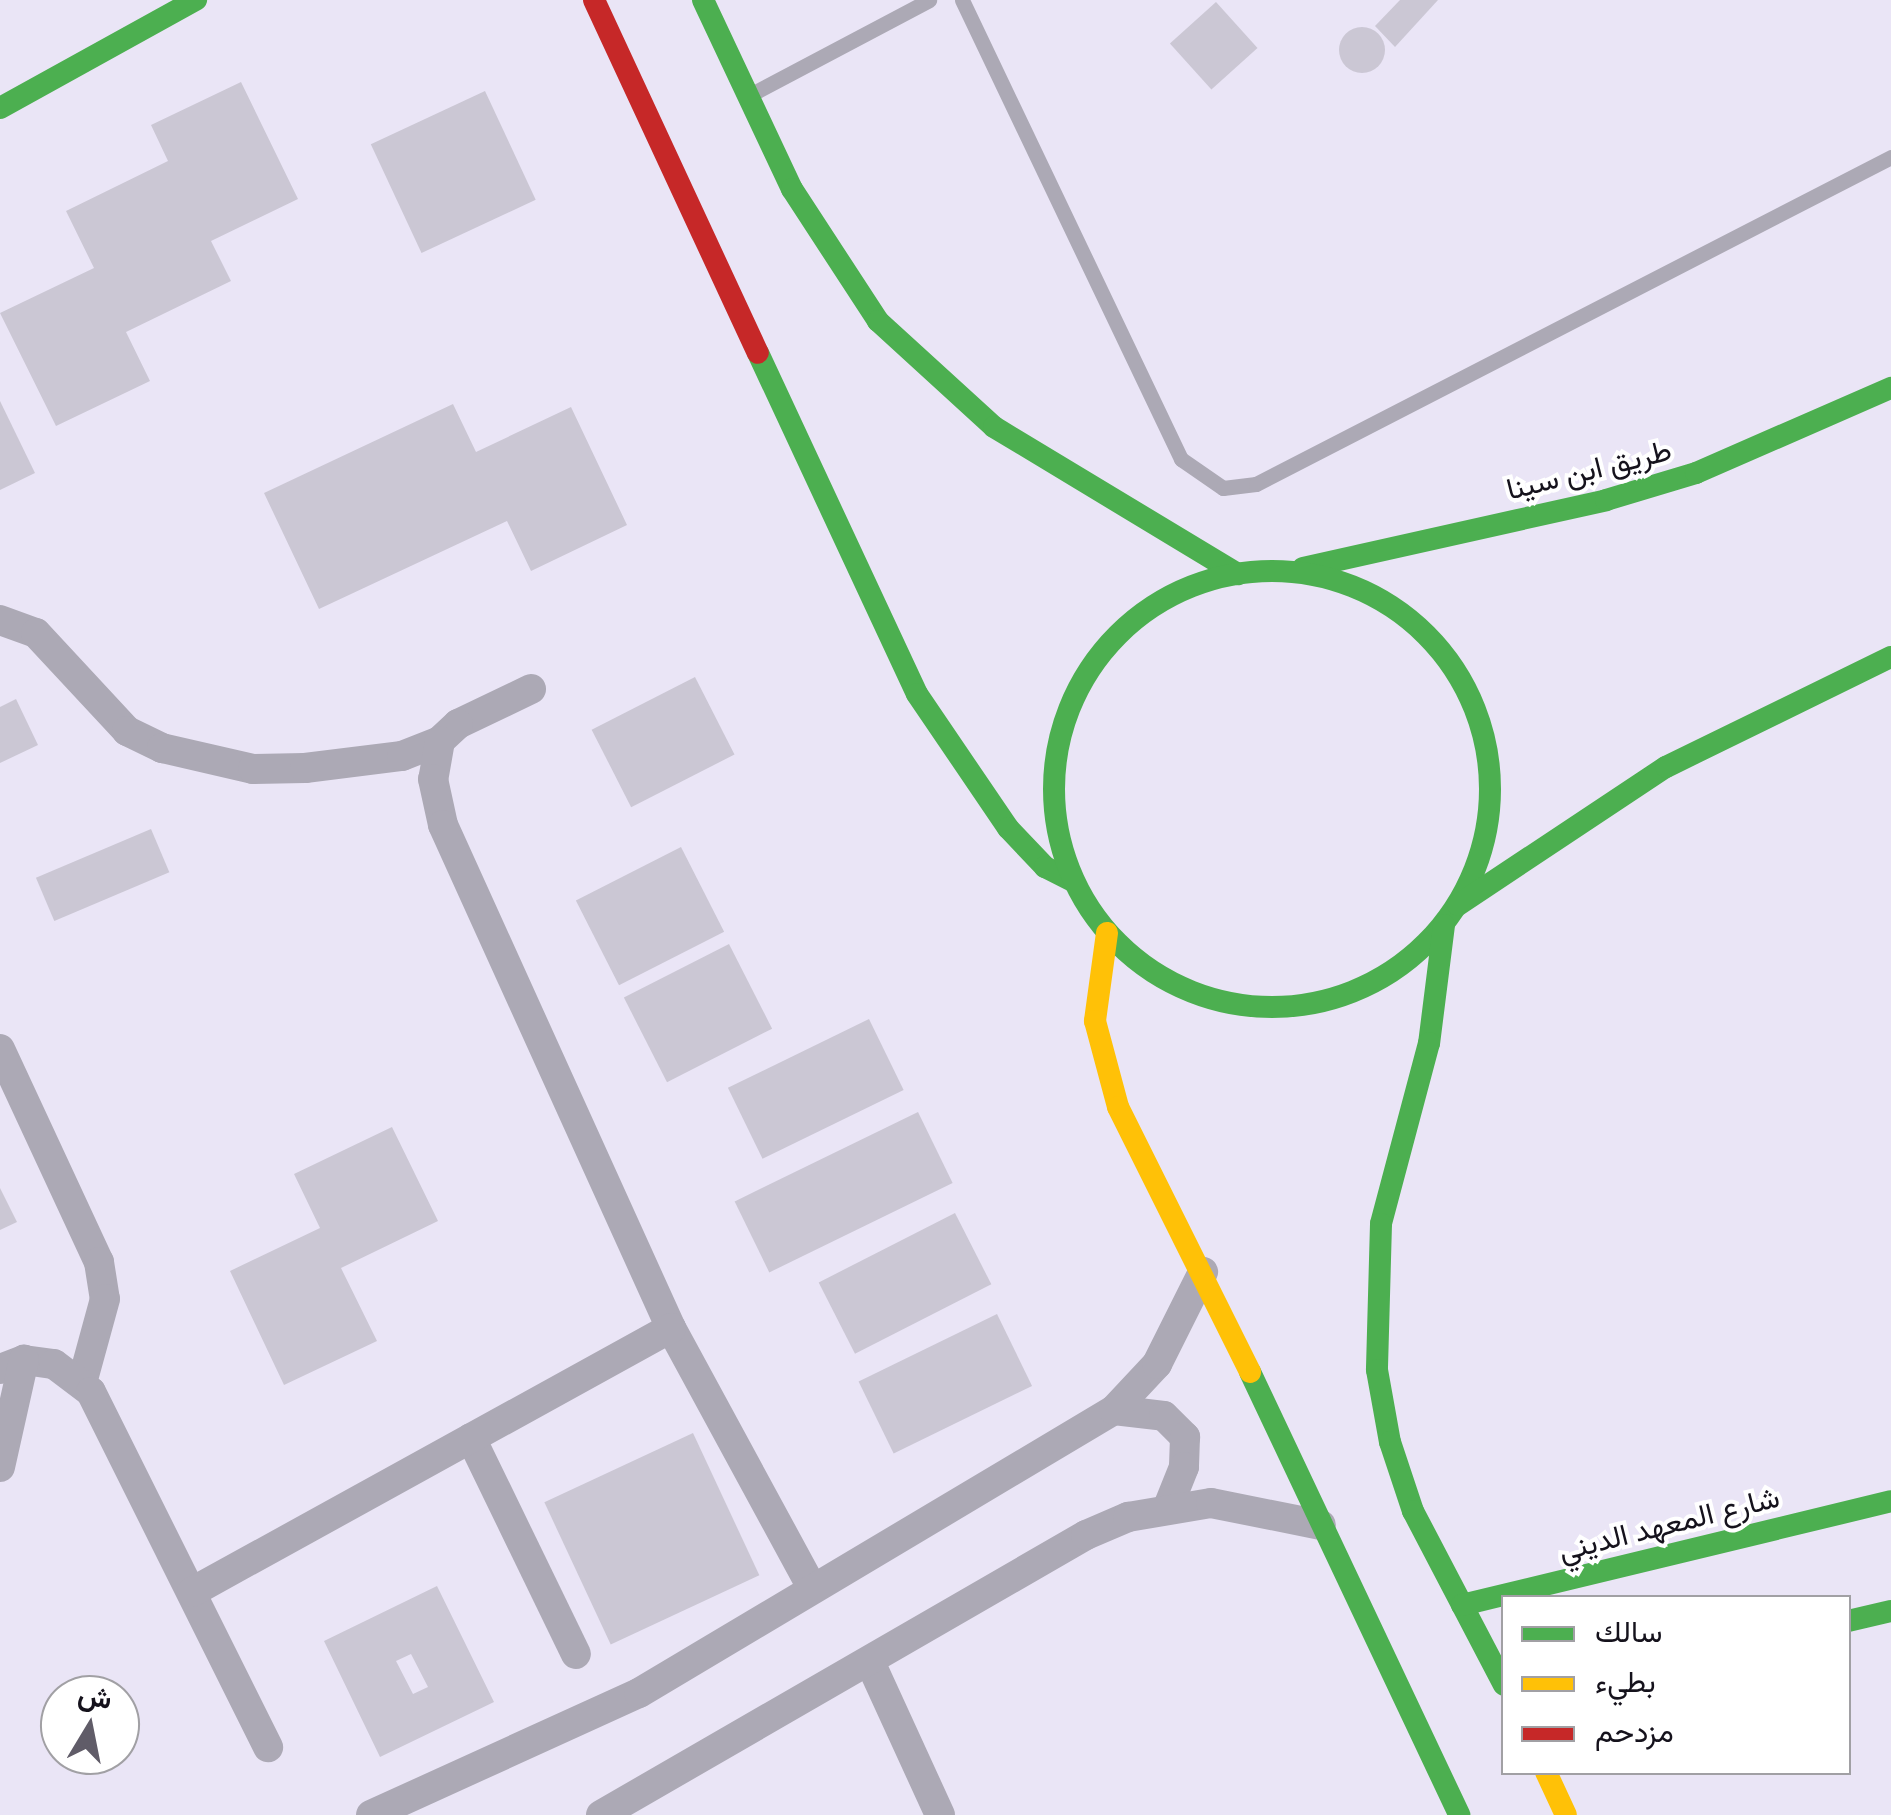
<!DOCTYPE html>
<meta charset="utf-8">
<style>
body{margin:0}
#map{position:relative;width:1891px;height:1815px;overflow:hidden;background:#eae5f6;font-family:"Times New Roman",Vazirmatn,serif}
div>[style]{position:absolute}
.building>*{inset:0;background:#cbc7d4;transform-origin:0 0}
.round{border-radius:50%}
.lane>*{height:15px;margin:-7.5px;padding:0 7.5px;transform-origin:7.5px;border-radius:7.5px;background:#aca9b5}
.street>*{height:30px;margin:-15px;padding:0 15px;transform-origin:15px;border-radius:15px;background:#aca9b5}
.fast>*{height:22px;margin:-11px;padding:0 11px;transform-origin:11px;border-radius:11px;background:#4caf50}
.fast>.ring{margin:-11px;padding:0;box-sizing:content-box;background:none;border:22px solid #4caf50;border-radius:50%}
.slow>*{height:22px;margin:-11px;padding:0 11px;transform-origin:11px;border-radius:11px;background:#ffc107}
.jam>*{height:22px;margin:-11px;padding:0 11px;transform-origin:11px;border-radius:11px;background:#c62828}
span{translate:-50% -50%;white-space:nowrap;text-align:center;line-height:1.15;-webkit-text-stroke:8px #fff;paint-order:stroke}
.street-label{font-size:30px;color:#15121c}
.legend{position:absolute;left:1501px;top:1595px;width:350px;height:180px;box-sizing:border-box;background:#fff;border:2px solid #a1a0a4;margin:0;padding:12px 18px;list-style:none;font-size:30px;color:#15121c}
.legend li{display:flex;align-items:center;gap:20px;height:50px}
.legend b{width:50px;border:2px solid #a1a0a4}
.north{position:absolute;left:40px;top:1675px;width:100px;height:100px;box-sizing:border-box;background:#fff;border:2px solid #a1a0a4;border-radius:50%;rotate:10deg;font-size:28px;font-weight:700;line-height:40px;text-align:center;color:#15121c}
.north::after{content:'';display:block;margin:auto;width:35px;height:45px;background:#605c68;clip-path:polygon(50% 0,100% 100%,50% 72%,0 100%)}
</style>
<div id="map">
<div class="building">
<i style="clip-path:polygon(1400px 0,1438px 0,1395px 47px,1375px 26px)"></i>
<i style="left:1216px;top:2px;width:62px;height:62px;rotate:48deg"></i>
<i class="round" style="left:1339px;top:27px;width:46px;height:46px"></i>
<i style="clip-path:polygon(241px 82px,298px 199px,211px 241px,231px 281px,126px 332px,150px 381px,56px 426px,0 313px,94px 268px,66px 211px,168px 161px,151px 125px)"></i>
<i style="left:485px;top:91px;width:120px;height:126px;rotate:65deg"></i>
<i style="clip-path:polygon(0 401px,35px 473px,0 490px)"></i>
<i style="clip-path:polygon(453px 404px,476px 452px,571px 407px,627px 525px,531px 571px,507px 521px,319px 609px,264px 493px)"></i>
<i style="left:695px;top:677px;width:87px;height:116px;rotate:63deg"></i>
<i style="clip-path:polygon(16px 699px,38px 745px,0 763px,0 707px)"></i>
<i style="left:151px;top:829px;width:47px;height:125px;rotate:67deg"></i>
<i style="left:681px;top:847px;width:95px;height:118px;rotate:63deg"></i>
<i style="left:729px;top:944px;width:95px;height:118px;rotate:63deg"></i>
<i style="left:869px;top:1019px;width:79px;height:157px;rotate:64deg"></i>
<i style="left:918px;top:1112px;width:79px;height:204px;rotate:64deg"></i>
<i style="clip-path:polygon(392px 1127px,438px 1221px,341px 1268px,377px 1341px,284px 1385px,230px 1271px,320px 1228px,294px 1174px)"></i>
<i style="clip-path:polygon(0 1188px,17px 1222px,0 1230px)"></i>
<i style="left:955px;top:1213px;width:80px;height:153px;rotate:63deg"></i>
<i style="left:997px;top:1314px;width:80px;height:154px;rotate:64deg"></i>
<i style="left:693px;top:1433px;width:157px;height:164px;rotate:65deg"></i>
<i style="clip-path:polygon(evenodd,437px 1586px,494px 1702px,380px 1757px,324px 1641px,437px 1586px,411px 1654px,428px 1687px,413px 1694px,396px 1661px,411px 1654px)"></i>
</div>
<div class="lane">
<i style="left:962px;top:0;width:509px;rotate:64.49deg"></i>
<i style="left:1181px;top:459px;width:51px;rotate:34.6deg"></i>
<i style="left:1223px;top:488px;width:33px;rotate:-7deg"></i>
<i style="left:1256px;top:484px;width:714px;rotate:-27.25deg"></i>
<i style="left:748px;top:96px;width:205px;rotate:-27.9deg"></i>
</div>
<div class="street">
<i style="left:0;top:620px;width:38px;rotate:20deg"></i>
<i style="left:36px;top:633px;width:134px;rotate:47.1deg"></i>
<i style="left:127px;top:731px;width:39px;rotate:26deg"></i>
<i style="left:162px;top:748px;width:93px;rotate:13deg"></i>
<i style="left:253px;top:769px;width:52px;rotate:-1.1deg"></i>
<i style="left:305px;top:768px;width:98px;rotate:-7.1deg"></i>
<i style="left:402px;top:756px;width:41px;rotate:-21.5deg"></i>
<i style="left:531px;top:689px;width:81px;rotate:154.4deg"></i>
<i style="left:458px;top:724px;width:25px;rotate:137deg"></i>
<i style="left:440px;top:741px;width:39px;rotate:100deg"></i>
<i style="left:433px;top:779px;width:47px;rotate:77.7deg"></i>
<i style="left:443px;top:825px;width:552px;rotate:65.62deg"></i>
<i style="left:671px;top:1328px;width:296px;rotate:61.5deg"></i>
<i style="left:0;top:1049px;width:235px;rotate:65.1deg"></i>
<i style="left:99px;top:1262px;width:37px;rotate:81deg"></i>
<i style="left:105px;top:1299px;width:87px;rotate:105.3deg"></i>
<i style="left:0;top:1369px;width:26px;rotate:-21deg"></i>
<i style="left:24px;top:1360px;width:30px;rotate:8deg"></i>
<i style="left:54px;top:1364px;width:46px;rotate:37.1deg"></i>
<i style="left:91px;top:1392px;width:397px;rotate:63.5deg"></i>
<i style="left:1114px;top:1410px;width:50px;rotate:6.8deg"></i>
<i style="left:1164px;top:1416px;width:30px;rotate:45deg"></i>
<i style="left:1185px;top:1437px;width:30px;rotate:92deg"></i>
<i style="left:1184px;top:1467px;width:43px;rotate:111.8deg"></i>
<i style="left:471px;top:1438px;width:240px;rotate:64.1deg"></i>
<i style="left:0;top:1467px;width:110px;rotate:-77.4deg"></i>
<i style="left:192px;top:1592px;width:547px;rotate:-28.86deg"></i>
<i style="left:870px;top:1662px;width:168px;rotate:65.4deg"></i>
<i style="left:371px;top:1815px;width:294px;rotate:-24.5deg"></i>
<i style="left:639px;top:1693px;width:553px;rotate:-30.79deg"></i>
<i style="left:1114px;top:1410px;width:63px;rotate:-46.9deg"></i>
<i style="left:1157px;top:1364px;width:103px;rotate:-63.4deg"></i>
<i style="left:601px;top:1815px;width:560px;rotate:-30deg"></i>
<i style="left:1086px;top:1535px;width:46px;rotate:-23.2deg"></i>
<i style="left:1128px;top:1517px;width:84px;rotate:-9.6deg"></i>
<i style="left:1211px;top:1503px;width:112px;rotate:11.3deg"></i>
</div>
<div class="fast">
<i style="left:703px;top:0;width:209px;rotate:64.8deg"></i>
<i style="left:792px;top:189px;width:158px;rotate:56.9deg"></i>
<i style="left:878px;top:321px;width:157px;rotate:42.4deg"></i>
<i style="left:994px;top:427px;width:285px;rotate:31.1deg"></i>
<i style="left:0;top:108px;width:224px;rotate:-28.9deg"></i>
<i style="left:758px;top:353px;width:376px;rotate:65deg"></i>
<i style="left:917px;top:694px;width:162px;rotate:55.8deg"></i>
<i style="left:1008px;top:828px;width:54px;rotate:46.5deg"></i>
<i style="left:1045px;top:867px;width:31px;rotate:27deg"></i>
<i style="left:1303px;top:568px;width:311px;rotate:-12.6deg"></i>
<i style="left:1606px;top:500px;width:94px;rotate:-16.7deg"></i>
<i style="left:1696px;top:473px;width:213px;rotate:-23.6deg"></i>
<i class="ring" style="left:1054px;top:571px;width:414px;height:414px"></i>
<i style="left:1458px;top:905px;width:250px;rotate:-33.6deg"></i>
<i style="left:1666px;top:767px;width:250px;rotate:-26.1deg"></i>
<i style="left:1444px;top:925px;width:119px;rotate:97.2deg"></i>
<i style="left:1429px;top:1043px;width:187px;rotate:104.9deg"></i>
<i style="left:1381px;top:1224px;width:146px;rotate:91.6deg"></i>
<i style="left:1377px;top:1370px;width:73px;rotate:79.8deg"></i>
<i style="left:1390px;top:1442px;width:73px;rotate:71.6deg"></i>
<i style="left:1413px;top:1511px;width:196px;rotate:62.4deg"></i>
<i style="left:1250px;top:1372px;width:490px;rotate:64.7deg"></i>
<i style="left:1462px;top:1605px;width:441px;rotate:-13.6deg"></i>
<i style="left:1848px;top:1621px;width:44px;rotate:-13.1deg"></i>
</div>
<div class="slow">
<i style="left:1107px;top:933px;width:89px;rotate:97.8deg"></i>
<i style="left:1095px;top:1021px;width:89px;rotate:75deg"></i>
<i style="left:1118px;top:1107px;width:296px;rotate:63.5deg"></i>
<i style="left:1546px;top:1772px;width:47px;rotate:65.1deg"></i>
</div>
<div class="jam">
<i style="left:594px;top:0;width:389px;rotate:65.1deg"></i>
</div>
<div class="street-label">
<span style="left:1589px;top:470px;rotate:-14deg">طريق ابن سينا</span>
<span style="left:1669px;top:1524px;rotate:-14deg">شارع المعهد الديني</span>
</div>
<ul class="legend">
<li><b style="height:12px;background:#4caf50"></b>سالك</li>
<li><b style="height:12px;background:#ffc107"></b>بطيء</li>
<li><b style="height:12px;background:#c62828"></b>مزدحم</li>
</ul>
<div class="north">ش</div>
</div>
